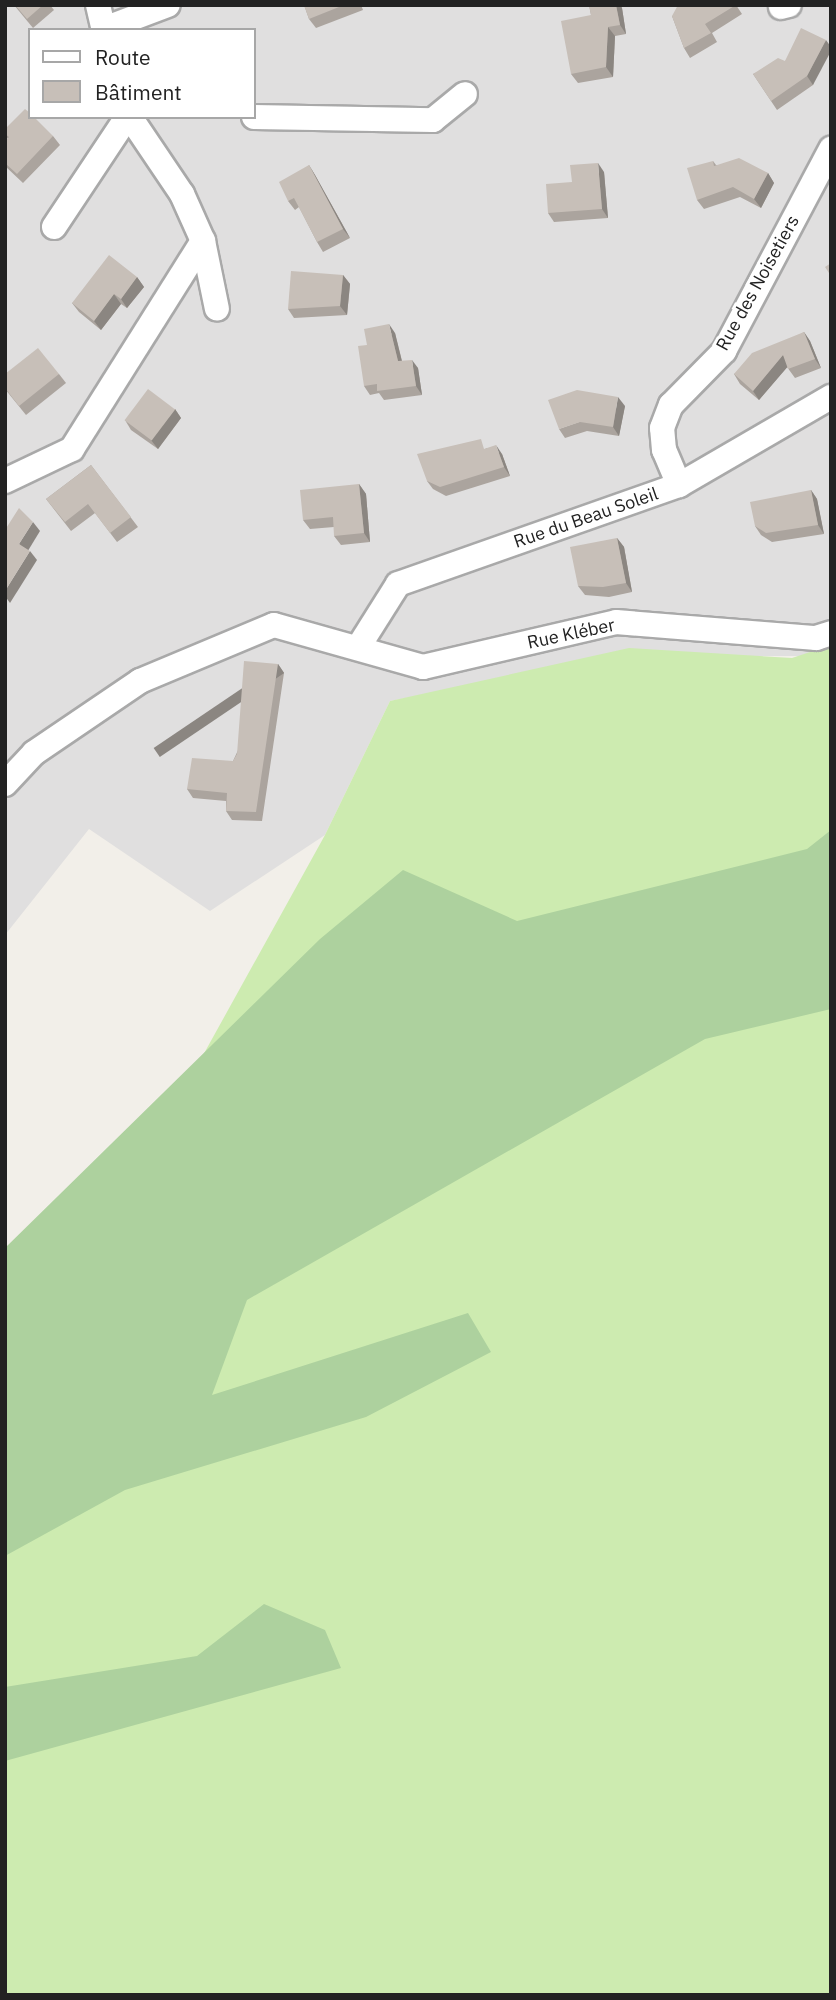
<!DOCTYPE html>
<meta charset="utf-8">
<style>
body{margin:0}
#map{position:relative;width:836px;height:2000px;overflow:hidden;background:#f2efe9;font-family:"IBM Plex Sans",sans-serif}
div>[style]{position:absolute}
.residential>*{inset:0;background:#e0dfdf}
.grass>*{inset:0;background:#cdebb0}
.forest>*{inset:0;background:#add19e}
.roads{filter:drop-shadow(2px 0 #a9a9a9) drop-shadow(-2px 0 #a9a9a9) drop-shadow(0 2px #a9a9a9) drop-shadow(0 -2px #a9a9a9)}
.minor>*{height:24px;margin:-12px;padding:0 12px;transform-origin:12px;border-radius:12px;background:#fff}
.wall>*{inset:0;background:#aba49e}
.shaded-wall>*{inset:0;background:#8b8681;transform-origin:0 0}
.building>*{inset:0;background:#c7bfb8;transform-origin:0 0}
span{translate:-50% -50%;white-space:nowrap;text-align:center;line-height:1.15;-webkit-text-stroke:6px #fff;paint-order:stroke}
.street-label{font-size:18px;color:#222}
.frame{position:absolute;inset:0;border:7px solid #222;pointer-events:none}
.legend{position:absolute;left:28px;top:28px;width:228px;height:91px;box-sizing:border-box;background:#fff;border:2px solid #a7a7a7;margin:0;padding:9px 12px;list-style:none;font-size:21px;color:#222}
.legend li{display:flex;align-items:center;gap:14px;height:35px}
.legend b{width:35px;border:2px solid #a7a7a7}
</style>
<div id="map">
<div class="residential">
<i style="clip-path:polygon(evenodd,5px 5px,831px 5px,831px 646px,800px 656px,628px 656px,390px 701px,325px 835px,210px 911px,89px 829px,5px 935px,5px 5px,30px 30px,254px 30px,254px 117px,30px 117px,30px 30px)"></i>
</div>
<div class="grass">
<i style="clip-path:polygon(831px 645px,831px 1995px,5px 1995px,5px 1374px,58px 1317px,325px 835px,390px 701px,629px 648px,792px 658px)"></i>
</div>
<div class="forest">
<i style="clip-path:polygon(831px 830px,831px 1009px,705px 1039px,247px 1300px,212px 1395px,468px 1313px,491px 1352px,366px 1417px,125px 1490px,5px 1556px,5px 1248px,320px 939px,403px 870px,517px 921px,807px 849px)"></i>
<i style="clip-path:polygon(264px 1604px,325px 1630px,341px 1668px,5px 1761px,5px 1687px,197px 1656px)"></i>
</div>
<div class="roads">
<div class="minor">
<i style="left:98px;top:5px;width:26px;rotate:77deg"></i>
<i style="left:781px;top:7px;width:8px;rotate:-14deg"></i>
<i style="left:104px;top:29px;width:68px;rotate:-20.6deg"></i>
<i style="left:130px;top:117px;width:93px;rotate:56deg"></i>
<i style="left:182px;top:194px;width:51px;rotate:65.9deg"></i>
<i style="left:203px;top:241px;width:69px;rotate:78.4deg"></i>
<i style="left:254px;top:117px;width:179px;rotate:1deg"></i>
<i style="left:433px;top:120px;width:41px;rotate:-39.1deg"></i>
<i style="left:54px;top:227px;width:132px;rotate:-56.4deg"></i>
<i style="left:5px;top:481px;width:74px;rotate:-25.5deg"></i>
<i style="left:72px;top:449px;width:246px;rotate:-57.8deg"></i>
<i style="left:679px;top:485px;width:38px;rotate:-113deg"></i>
<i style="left:664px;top:450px;width:22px;rotate:-95deg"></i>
<i style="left:662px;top:428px;width:25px;rotate:-69deg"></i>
<i style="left:671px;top:405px;width:76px;rotate:-45.5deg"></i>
<i style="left:724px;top:351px;width:229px;rotate:-62.1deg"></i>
<i style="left:359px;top:646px;width:73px;rotate:-57.8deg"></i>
<i style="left:398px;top:584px;width:298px;rotate:-19.4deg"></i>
<i style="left:679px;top:485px;width:176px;rotate:-30.1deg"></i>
<i style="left:5px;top:784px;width:42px;rotate:-46.9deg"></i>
<i style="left:34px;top:753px;width:128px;rotate:-34.2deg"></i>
<i style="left:140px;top:681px;width:145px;rotate:-22.7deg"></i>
<i style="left:274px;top:625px;width:155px;rotate:15.7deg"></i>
<i style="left:423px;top:667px;width:198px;rotate:-13.1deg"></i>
<i style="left:616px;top:622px;width:201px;rotate:4.6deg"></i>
<i style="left:816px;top:638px;width:16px;rotate:-18deg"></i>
</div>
</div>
<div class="wall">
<i style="clip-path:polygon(14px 5px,50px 5px,54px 10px,33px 28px)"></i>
<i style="clip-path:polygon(304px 5px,361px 5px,363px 10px,316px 28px,309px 19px)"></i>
<i style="clip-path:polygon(589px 5px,620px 5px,622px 8px,626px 34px,615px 36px,613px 77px,578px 83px,571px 74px,591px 15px)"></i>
<i style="clip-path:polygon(736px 5px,742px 14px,712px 33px,717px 42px,690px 58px,684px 48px,672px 16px)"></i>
<i style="clip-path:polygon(826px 40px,813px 85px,777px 110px,753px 74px,785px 61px)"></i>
<i style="clip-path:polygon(5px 129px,53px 136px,60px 145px,23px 183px,5px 166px,5px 141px,8px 139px,5px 135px)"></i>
<i style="clip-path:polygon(713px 161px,716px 165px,768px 173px,774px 183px,761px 208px,740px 197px,704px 209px,697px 200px)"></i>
<i style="clip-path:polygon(309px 165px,315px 175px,350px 238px,323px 252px,317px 242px,299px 207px,295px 210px,288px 201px)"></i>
<i style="clip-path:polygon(604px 172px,608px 218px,554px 222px,548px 213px,572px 182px)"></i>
<i style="clip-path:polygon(343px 275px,350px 284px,347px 315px,294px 318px,288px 309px)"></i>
<i style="clip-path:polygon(137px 277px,144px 287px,127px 308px,121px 304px,101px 330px,79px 312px,72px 303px)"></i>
<i style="clip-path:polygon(804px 332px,810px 341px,821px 368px,795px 378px,787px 367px,759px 400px,740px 384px,734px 374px)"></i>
<i style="clip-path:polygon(395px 333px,402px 361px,418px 368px,422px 395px,384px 400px,379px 393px,370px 395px,364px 386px,367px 345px)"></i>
<i style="clip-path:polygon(5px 374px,59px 374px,66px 383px,26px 415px,5px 389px)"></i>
<i style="clip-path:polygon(625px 406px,619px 436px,587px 431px,565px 438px,559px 429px)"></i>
<i style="clip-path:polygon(175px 409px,181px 418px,158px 449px,131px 430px,125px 420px)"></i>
<i style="clip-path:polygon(487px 448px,502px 454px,510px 476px,446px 496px,433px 489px,427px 481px)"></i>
<i style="clip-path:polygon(91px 465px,138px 527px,117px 542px,95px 513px,71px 531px,46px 499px)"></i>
<i style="clip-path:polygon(359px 484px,366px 494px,370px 542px,341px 545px,334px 536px,334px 527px,310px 529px,303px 520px)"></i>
<i style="clip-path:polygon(811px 490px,817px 499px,824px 534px,772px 542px,761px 535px,755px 526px)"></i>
<i style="clip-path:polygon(617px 538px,624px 547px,632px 592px,609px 597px,585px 595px,578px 586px)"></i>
<i style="clip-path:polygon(278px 664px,284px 673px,262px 821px,232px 820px,226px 811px,226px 801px,193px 798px,187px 789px,233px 761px)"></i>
</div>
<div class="shaded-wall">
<i style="clip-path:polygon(616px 5px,620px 5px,622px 8px,626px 34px,620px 25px)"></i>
<i style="clip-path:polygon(608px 27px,615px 36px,613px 77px,606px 67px)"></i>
<i style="clip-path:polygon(826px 40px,831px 47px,831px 51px,813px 85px,807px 76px)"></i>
<i style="clip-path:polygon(598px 163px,604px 172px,608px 218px,602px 209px)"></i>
<i style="clip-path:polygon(309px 165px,315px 175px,350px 238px,343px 229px)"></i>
<i style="clip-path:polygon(768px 173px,774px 183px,761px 208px,754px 199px)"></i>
<i style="clip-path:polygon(343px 275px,350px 284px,347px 315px,340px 306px)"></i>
<i style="clip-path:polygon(137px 277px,144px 287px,127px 308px,121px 299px)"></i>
<i style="clip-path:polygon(114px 294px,121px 304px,101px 330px,94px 321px)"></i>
<i style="clip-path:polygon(389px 324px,395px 333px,404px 370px,398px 361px)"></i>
<i style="clip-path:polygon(804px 332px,810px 341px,821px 368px,815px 359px)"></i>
<i style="clip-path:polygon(783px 355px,790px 364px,759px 400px,753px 391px)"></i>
<i style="clip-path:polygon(412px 360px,418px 368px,422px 395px,416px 386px)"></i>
<i style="clip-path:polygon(618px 397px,625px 406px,619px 436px,613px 427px)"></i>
<i style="clip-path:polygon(175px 409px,181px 418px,158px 449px,151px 440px)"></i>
<i style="clip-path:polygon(496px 445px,502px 454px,510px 476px,504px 467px)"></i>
<i style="clip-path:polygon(359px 484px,366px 494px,370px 542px,364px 533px)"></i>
<i style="clip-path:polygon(811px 490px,817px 499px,824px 534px,818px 525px)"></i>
<i style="clip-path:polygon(33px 522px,40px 531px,26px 554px,19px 544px)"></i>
<i style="clip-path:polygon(617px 538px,624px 547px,632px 592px,626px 583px)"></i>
<i style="clip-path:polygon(30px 551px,37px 560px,10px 603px,5px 596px,5px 591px)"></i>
<i style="left:278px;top:664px;width:11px;height:150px;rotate:56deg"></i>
</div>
<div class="building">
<i style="clip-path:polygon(15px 5px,43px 5px,27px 19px)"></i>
<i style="clip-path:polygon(304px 5px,344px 5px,309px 19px)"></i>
<i style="clip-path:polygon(589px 5px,616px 5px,620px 25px,608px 27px,606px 67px,571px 74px,561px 21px,591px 15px)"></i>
<i style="clip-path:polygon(678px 5px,736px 5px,705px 24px,711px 33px,684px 48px,672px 16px)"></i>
<i style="clip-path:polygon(801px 28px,826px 40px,807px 76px,771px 101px,753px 74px,778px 58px,785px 61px)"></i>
<i style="clip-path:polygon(25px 109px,30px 113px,30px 117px,34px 117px,53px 136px,17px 174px,5px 163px,5px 141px,9px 137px,5px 134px,5px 129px)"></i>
<i style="clip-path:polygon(739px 158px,768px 173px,754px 199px,733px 187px,697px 200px,687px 168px,713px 161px,714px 166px)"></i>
<i style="clip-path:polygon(598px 163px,602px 209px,548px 213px,546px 184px,572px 182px,570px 165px)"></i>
<i style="clip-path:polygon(309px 165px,343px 229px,317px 242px,294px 198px,288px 201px,279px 182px)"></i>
<i style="clip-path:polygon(109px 255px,137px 277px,121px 299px,114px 294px,94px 321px,72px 303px)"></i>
<i style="clip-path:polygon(831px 263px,831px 276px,825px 267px)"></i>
<i style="clip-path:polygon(291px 271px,343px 275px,340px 306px,288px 309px)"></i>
<i style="clip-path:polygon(389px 324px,398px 361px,412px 360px,416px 386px,377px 391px,377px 384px,364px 386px,358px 346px,367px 345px,364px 329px)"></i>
<i style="clip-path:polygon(804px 332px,815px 359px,788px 369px,783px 355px,753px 391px,734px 374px,752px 353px)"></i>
<i style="clip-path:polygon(38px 348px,59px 374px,19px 406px,5px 388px,5px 374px)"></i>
<i style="left:148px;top:389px;width:34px;height:39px;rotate:37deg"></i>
<i style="clip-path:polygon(577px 390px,618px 397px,613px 427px,580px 422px,559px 429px,548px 400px)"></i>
<i style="clip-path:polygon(481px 439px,484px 449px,496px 445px,504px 467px,440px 487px,427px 481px,417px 454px)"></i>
<i style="clip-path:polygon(91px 465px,131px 517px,110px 533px,88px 504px,65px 522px,46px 499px)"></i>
<i style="clip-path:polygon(359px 484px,364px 533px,334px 536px,333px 517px,303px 520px,300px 490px)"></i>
<i style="clip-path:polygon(811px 490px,818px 525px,766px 533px,755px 526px,750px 502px)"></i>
<i style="clip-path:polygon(19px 508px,33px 522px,19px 544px,30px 551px,5px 591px,5px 530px)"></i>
<i style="clip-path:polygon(617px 538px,626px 583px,603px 587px,578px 586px,570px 547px)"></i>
<i style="clip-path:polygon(244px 661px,278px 664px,256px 812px,226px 811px,227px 793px,187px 789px,192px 758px,233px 761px,237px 754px)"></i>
</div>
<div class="street-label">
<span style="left:758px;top:283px;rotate:-61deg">Rue des Noisetiers</span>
<span style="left:586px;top:518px;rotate:-19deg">Rue du Beau Soleil</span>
<span style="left:571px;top:634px;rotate:-12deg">Rue Kléber</span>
</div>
<div class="frame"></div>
<ul class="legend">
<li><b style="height:9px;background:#fff"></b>Route</li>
<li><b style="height:19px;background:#c7bfb8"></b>Bâtiment</li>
</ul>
</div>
